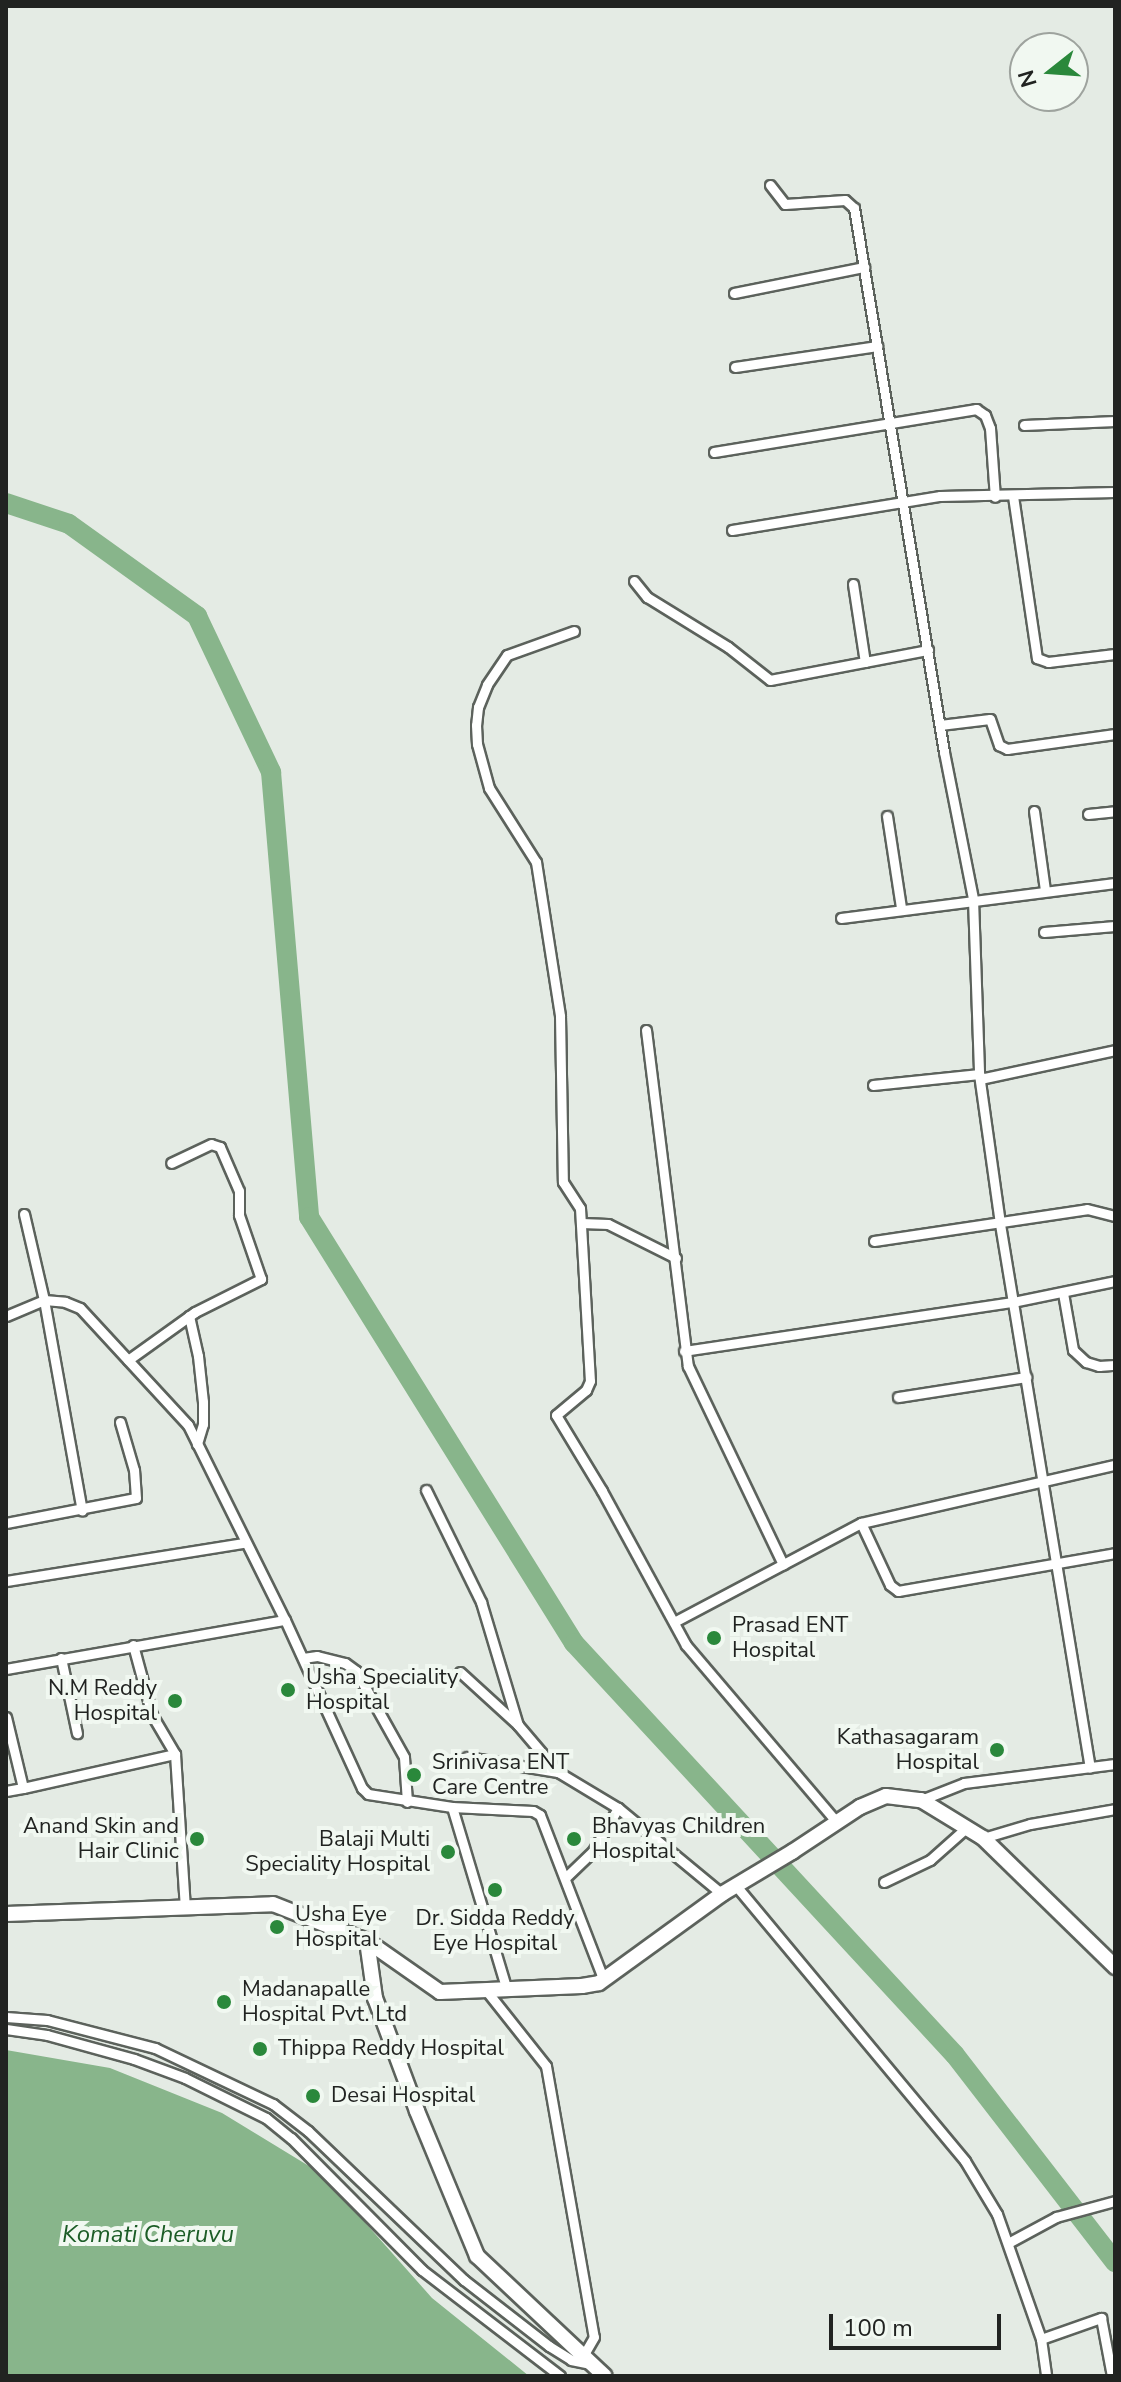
<!DOCTYPE html>
<style>
body{margin:0}
#map{position:relative;width:1121px;height:2382px;overflow:hidden;background:#e4ebe4;font-family:"Nunito Sans",sans-serif}
div>[style]{position:absolute}
.water>*{inset:0;background:#88b58b}
.river>*{height:20px;margin:-10px;padding:0 10px;transform-origin:10px;border-radius:10px;background:#88b58b}
.roads{filter:drop-shadow(2px 0 #5c625c) drop-shadow(-2px 0 #5c625c) drop-shadow(0 2px #5c625c) drop-shadow(0 -2px #5c625c)}
.street>*{height:9px;margin:-4.5px;padding:0 4.5px;transform-origin:4.5px;border-radius:4.5px;background:#fff}
.secondary>*{height:14px;margin:-7px;padding:0 7px;transform-origin:7px;border-radius:7px;background:#fff}
.primary>*{height:14px;margin:-7px;padding:0 7px;transform-origin:7px;border-radius:7px;background:#fff}
.dots>*{width:22px;height:22px;translate:-50% -50%;box-sizing:border-box;border:4px solid #f1f8f1;border-radius:50%}
span{translate:-50% -50%;white-space:nowrap;text-align:center;line-height:1.15;-webkit-text-stroke:8px #f1f8f1;paint-order:stroke}
.poi-label{font-size:22px;color:#212321}
.left{translate:0 -50%;text-align:left}
.right{translate:-100% -50%;text-align:right}
.water-label{font-size:24px;color:#1c5d27;font-style:italic}
.frame{position:absolute;inset:0;border:8px solid #212321;pointer-events:none}
.north{position:absolute;left:1009px;top:32px;width:80px;height:80px;box-sizing:border-box;background:#f1f8f1;border:2px solid #9ea39e;border-radius:50%;rotate:253deg;font-size:22px;font-weight:700;line-height:32px;text-align:center;color:#212321}
.north::after{content:'';display:block;margin:auto;width:28px;height:36px;background:#2a883b;clip-path:polygon(50% 0,100% 100%,50% 72%,0 100%)}
.scale{position:absolute;left:829px;top:2314px;width:172px;height:36px;box-sizing:border-box;border:4px solid #212321;border-top:0;padding-left:10px;font-size:24px;line-height:28px;white-space:nowrap;color:#212321;-webkit-text-stroke:6px #f1f8f1;paint-order:stroke}
</style>
<div id="map">
<div class="water">
<i style="clip-path:polygon(6px 2050px,110px 2068px,222px 2113px,322px 2174px,432px 2298px,529px 2376px,6px 2376px)"></i>
</div>
<div class="river">
<i style="left:6px;top:503px;width:66px;rotate:18.4deg"></i>
<i style="left:69px;top:524px;width:158px;rotate:35.7deg"></i>
<i style="left:197px;top:616px;width:173px;rotate:64.6deg"></i>
<i style="left:271px;top:772px;width:447px;rotate:85.1deg"></i>
<i style="left:309px;top:1217px;width:502px;rotate:58.12deg"></i>
<i style="left:574px;top:1643px;width:561px;rotate:47.24deg"></i>
<i style="left:955px;top:2055px;width:262px;rotate:52.3deg"></i>
</div>
<div class="roads">
<div class="street">
<i style="left:770px;top:185px;width:24px;rotate:52deg"></i>
<i style="left:785px;top:204px;width:60px;rotate:-3.8deg"></i>
<i style="left:845px;top:200px;width:12px;rotate:42deg"></i>
<i style="left:854px;top:208px;width:551px;rotate:80.61deg"></i>
<i style="left:944px;top:752px;width:150px;rotate:78.8deg"></i>
<i style="left:973px;top:899px;width:175px;rotate:88deg"></i>
<i style="left:979px;top:1074px;width:151px;rotate:82deg"></i>
<i style="left:1000px;top:1224px;width:551px;rotate:80.61deg"></i>
<i style="left:734px;top:293px;width:133px;rotate:-11.3deg"></i>
<i style="left:735px;top:367px;width:144px;rotate:-8.4deg"></i>
<i style="left:1024px;top:425px;width:91px;rotate:-2.5deg"></i>
<i style="left:714px;top:452px;width:266px;rotate:-9.3deg"></i>
<i style="left:976px;top:409px;width:11px;rotate:34deg"></i>
<i style="left:985px;top:415px;width:14px;rotate:69deg"></i>
<i style="left:990px;top:428px;width:69px;rotate:85.9deg"></i>
<i style="left:1013px;top:496px;width:164px;rotate:81.6deg"></i>
<i style="left:1037px;top:658px;width:12px;rotate:20deg"></i>
<i style="left:1048px;top:662px;width:67px;rotate:-6.8deg"></i>
<i style="left:732px;top:530px;width:211px;rotate:-9.3deg"></i>
<i style="left:940px;top:496px;width:175px;rotate:-1.3deg"></i>
<i style="left:634px;top:581px;width:21px;rotate:51deg"></i>
<i style="left:647px;top:597px;width:95px;rotate:31.7deg"></i>
<i style="left:728px;top:647px;width:53px;rotate:38.2deg"></i>
<i style="left:770px;top:680px;width:161px;rotate:-10.8deg"></i>
<i style="left:853px;top:584px;width:79px;rotate:81.3deg"></i>
<i style="left:574px;top:631px;width:71px;rotate:160.3deg"></i>
<i style="left:507px;top:655px;width:36px;rotate:124deg"></i>
<i style="left:487px;top:685px;width:24px;rotate:112deg"></i>
<i style="left:478px;top:707px;width:18px;rotate:96deg"></i>
<i style="left:476px;top:725px;width:19px;rotate:87deg"></i>
<i style="left:477px;top:744px;width:46px;rotate:74.7deg"></i>
<i style="left:489px;top:788px;width:88px;rotate:57.6deg"></i>
<i style="left:536px;top:862px;width:156px;rotate:81.1deg"></i>
<i style="left:560px;top:1016px;width:166px;rotate:89deg"></i>
<i style="left:563px;top:1182px;width:31px;rotate:57deg"></i>
<i style="left:580px;top:1208px;width:173px;rotate:86.7deg"></i>
<i style="left:590px;top:1381px;width:10px;rotate:114deg"></i>
<i style="left:586px;top:1390px;width:39px;rotate:140deg"></i>
<i style="left:556px;top:1415px;width:89px;rotate:58.8deg"></i>
<i style="left:602px;top:1491px;width:175px;rotate:61.4deg"></i>
<i style="left:686px;top:1645px;width:231px;rotate:49.6deg"></i>
<i style="left:940px;top:725px;width:50px;rotate:-6.8deg"></i>
<i style="left:990px;top:719px;width:28px;rotate:71deg"></i>
<i style="left:999px;top:745px;width:9px;rotate:27deg"></i>
<i style="left:1007px;top:749px;width:109px;rotate:-7.9deg"></i>
<i style="left:1034px;top:811px;width:80px;rotate:82.1deg"></i>
<i style="left:1088px;top:814px;width:27px;rotate:-6deg"></i>
<i style="left:887px;top:816px;width:93px;rotate:81.3deg"></i>
<i style="left:841px;top:918px;width:276px;rotate:-7.3deg"></i>
<i style="left:1044px;top:932px;width:71px;rotate:-4.8deg"></i>
<i style="left:646px;top:1030px;width:339px;rotate:82.9deg"></i>
<i style="left:688px;top:1366px;width:220px;rotate:64.4deg"></i>
<i style="left:980px;top:1079px;width:138px;rotate:-12.1deg"></i>
<i style="left:873px;top:1085px;width:107px;rotate:-5.9deg"></i>
<i style="left:24px;top:1214px;width:88px;rotate:76.9deg"></i>
<i style="left:44px;top:1300px;width:214px;rotate:79.8deg"></i>
<i style="left:581px;top:1223px;width:27px;rotate:2deg"></i>
<i style="left:608px;top:1224px;width:76px;rotate:26.6deg"></i>
<i style="left:874px;top:1241px;width:215px;rotate:-8.5deg"></i>
<i style="left:1087px;top:1209px;width:29px;rotate:14deg"></i>
<i style="left:1063px;top:1293px;width:58px;rotate:80deg"></i>
<i style="left:1073px;top:1350px;width:18px;rotate:43deg"></i>
<i style="left:1086px;top:1362px;width:14px;rotate:17deg"></i>
<i style="left:1099px;top:1366px;width:16px;rotate:-4deg"></i>
<i style="left:6px;top:1316px;width:41px;rotate:-22.8deg"></i>
<i style="left:44px;top:1300px;width:21px;rotate:5deg"></i>
<i style="left:65px;top:1302px;width:16px;rotate:22deg"></i>
<i style="left:80px;top:1308px;width:159px;rotate:47.3deg"></i>
<i style="left:188px;top:1425px;width:218px;rotate:63.6deg"></i>
<i style="left:285px;top:1620px;width:185px;rotate:65.4deg"></i>
<i style="left:362px;top:1788px;width:8px;rotate:45deg"></i>
<i style="left:368px;top:1794px;width:85px;rotate:8.8deg"></i>
<i style="left:452px;top:1807px;width:81px;rotate:2.8deg"></i>
<i style="left:533px;top:1811px;width:8px;rotate:30deg"></i>
<i style="left:540px;top:1815px;width:175px;rotate:68.9deg"></i>
<i style="left:189px;top:1316px;width:41px;rotate:77.3deg"></i>
<i style="left:198px;top:1356px;width:46px;rotate:83.8deg"></i>
<i style="left:203px;top:1402px;width:22px;rotate:90deg"></i>
<i style="left:203px;top:1424px;width:21px;rotate:107deg"></i>
<i style="left:684px;top:1351px;width:333px;rotate:-8.5deg"></i>
<i style="left:1013px;top:1302px;width:104px;rotate:-11.6deg"></i>
<i style="left:128px;top:1360px;width:82px;rotate:-35.6deg"></i>
<i style="left:195px;top:1312px;width:74px;rotate:-26.6deg"></i>
<i style="left:261px;top:1279px;width:68px;rotate:-109deg"></i>
<i style="left:239px;top:1215px;width:24px;rotate:-90deg"></i>
<i style="left:239px;top:1191px;width:48px;rotate:-113.4deg"></i>
<i style="left:220px;top:1147px;width:9px;rotate:-162deg"></i>
<i style="left:211px;top:1144px;width:44px;rotate:154.6deg"></i>
<i style="left:898px;top:1397px;width:130px;rotate:-8.9deg"></i>
<i style="left:426px;top:1490px;width:125px;rotate:63.8deg"></i>
<i style="left:481px;top:1602px;width:128px;rotate:73.3deg"></i>
<i style="left:518px;top:1725px;width:62px;rotate:49.6deg"></i>
<i style="left:558px;top:1772px;width:70px;rotate:31deg"></i>
<i style="left:618px;top:1808px;width:135px;rotate:39.6deg"></i>
<i style="left:6px;top:1523px;width:132px;rotate:-10.9deg"></i>
<i style="left:136px;top:1498px;width:28px;rotate:-94deg"></i>
<i style="left:134px;top:1470px;width:50px;rotate:-106.3deg"></i>
<i style="left:861px;top:1523px;width:68px;rotate:64.9deg"></i>
<i style="left:890px;top:1585px;width:10px;rotate:37deg"></i>
<i style="left:898px;top:1591px;width:220px;rotate:-9.9deg"></i>
<i style="left:6px;top:1581px;width:241px;rotate:-9.1deg"></i>
<i style="left:674px;top:1622px;width:212px;rotate:-27.9deg"></i>
<i style="left:861px;top:1523px;width:261px;rotate:-12.9deg"></i>
<i style="left:133px;top:1645px;width:73px;rotate:74.8deg"></i>
<i style="left:152px;top:1715px;width:45px;rotate:59.5deg"></i>
<i style="left:175px;top:1754px;width:154px;rotate:86.3deg"></i>
<i style="left:61px;top:1658px;width:77px;rotate:78deg"></i>
<i style="left:303px;top:1658px;width:14px;rotate:-8deg"></i>
<i style="left:317px;top:1656px;width:29px;rotate:14deg"></i>
<i style="left:345px;top:1663px;width:14px;rotate:36deg"></i>
<i style="left:356px;top:1671px;width:98px;rotate:60.8deg"></i>
<i style="left:404px;top:1757px;width:45px;rotate:86.2deg"></i>
<i style="left:6px;top:1669px;width:283px;rotate:-10deg"></i>
<i style="left:460px;top:1672px;width:79px;rotate:42.4deg"></i>
<i style="left:6px;top:1717px;width:73px;rotate:76.5deg"></i>
<i style="left:23px;top:1788px;width:156px;rotate:-12.6deg"></i>
<i style="left:467px;top:1757px;width:92px;rotate:9.4deg"></i>
<i style="left:6px;top:1791px;width:17px;rotate:-10deg"></i>
<i style="left:921px;top:1800px;width:46px;rotate:-21.6deg"></i>
<i style="left:964px;top:1783px;width:152px;rotate:-7.2deg"></i>
<i style="left:452px;top:1807px;width:191px;rotate:73.3deg"></i>
<i style="left:983px;top:1838px;width:49px;rotate:-16.6deg"></i>
<i style="left:1030px;top:1824px;width:86px;rotate:-10deg"></i>
<i style="left:565px;top:1878px;width:39px;rotate:-44deg"></i>
<i style="left:593px;top:1851px;width:50px;rotate:-59.8deg"></i>
<i style="left:884px;top:1882px;width:51px;rotate:-25.6deg"></i>
<i style="left:930px;top:1860px;width:48px;rotate:-41.6deg"></i>
<i style="left:737px;top:1887px;width:356px;rotate:50.2deg"></i>
<i style="left:965px;top:2161px;width:62px;rotate:58.9deg"></i>
<i style="left:997px;top:2214px;width:133px;rotate:70.6deg"></i>
<i style="left:1041px;top:2339px;width:37px;rotate:82deg"></i>
<i style="left:485px;top:1989px;width:98px;rotate:51.6deg"></i>
<i style="left:546px;top:2066px;width:275px;rotate:80deg"></i>
<i style="left:594px;top:2337px;width:22px;rotate:120deg"></i>
<i style="left:6px;top:2017px;width:41px;rotate:4.2deg"></i>
<i style="left:47px;top:2020px;width:112px;rotate:14.5deg"></i>
<i style="left:155px;top:2048px;width:131px;rotate:25.4deg"></i>
<i style="left:273px;top:2104px;width:44px;rotate:37.6deg"></i>
<i style="left:308px;top:2131px;width:216px;rotate:43.7deg"></i>
<i style="left:464px;top:2280px;width:108px;rotate:37.8deg"></i>
<i style="left:549px;top:2346px;width:26px;rotate:32deg"></i>
<i style="left:571px;top:2360px;width:19px;rotate:12deg"></i>
<i style="left:6px;top:2029px;width:41px;rotate:8.3deg"></i>
<i style="left:47px;top:2035px;width:90px;rotate:15.4deg"></i>
<i style="left:134px;top:2059px;width:54px;rotate:20.4deg"></i>
<i style="left:185px;top:2078px;width:90px;rotate:26.3deg"></i>
<i style="left:266px;top:2118px;width:32px;rotate:39deg"></i>
<i style="left:291px;top:2138px;width:186px;rotate:45.2deg"></i>
<i style="left:422px;top:2270px;width:174px;rotate:37.5deg"></i>
<i style="left:1008px;top:2243px;width:55px;rotate:-28.4deg"></i>
<i style="left:1056px;top:2217px;width:61px;rotate:-15.2deg"></i>
<i style="left:1041px;top:2339px;width:64px;rotate:-19.3deg"></i>
<i style="left:1101px;top:2318px;width:59px;rotate:79.3deg"></i>
</div>
<div class="secondary">
<i style="left:792px;top:1852px;width:82px;rotate:-33.5deg"></i>
<i style="left:860px;top:1807px;width:28px;rotate:-23deg"></i>
<i style="left:886px;top:1796px;width:35px;rotate:7deg"></i>
<i style="left:921px;top:1800px;width:73px;rotate:31.5deg"></i>
<i style="left:983px;top:1838px;width:185px;rotate:44.3deg"></i>
<i style="left:367px;top:1941px;width:58px;rotate:82deg"></i>
<i style="left:375px;top:1998px;width:121px;rotate:69.6deg"></i>
<i style="left:417px;top:2111px;width:157px;rotate:67.5deg"></i>
<i style="left:477px;top:2256px;width:175px;rotate:43.2deg"></i>
</div>
<div class="primary">
<i style="left:6px;top:1914px;width:267px;rotate:-2.1deg"></i>
<i style="left:273px;top:1904px;width:101px;rotate:21.5deg"></i>
<i style="left:367px;top:1941px;width:89px;rotate:34.9deg"></i>
<i style="left:440px;top:1992px;width:142px;rotate:-2.4deg"></i>
<i style="left:582px;top:1986px;width:17px;rotate:-10deg"></i>
<i style="left:599px;top:1983px;width:152px;rotate:-35.9deg"></i>
<i style="left:722px;top:1894px;width:82px;rotate:-31deg"></i>
</div>
</div>
<div class="dots">
<i style="left:714px;top:1638px;background:#2a883b"></i>
<i style="left:288px;top:1690px;background:#2a883b"></i>
<i style="left:175px;top:1701px;background:#2a883b"></i>
<i style="left:997px;top:1750px;background:#2a883b"></i>
<i style="left:414px;top:1775px;background:#2a883b"></i>
<i style="left:197px;top:1839px;background:#2a883b"></i>
<i style="left:574px;top:1839px;background:#2a883b"></i>
<i style="left:448px;top:1852px;background:#2a883b"></i>
<i style="left:495px;top:1890px;background:#2a883b"></i>
<i style="left:277px;top:1927px;background:#2a883b"></i>
<i style="left:224px;top:2002px;background:#2a883b"></i>
<i style="left:260px;top:2049px;background:#2a883b"></i>
<i style="left:313px;top:2096px;background:#2a883b"></i>
</div>
<div class="poi-label">
<span class="left" style="left:732px;top:1638px">Prasad ENT<br>Hospital</span>
<span class="left" style="left:306px;top:1690px">Usha Speciality<br>Hospital</span>
<span class="right" style="left:157px;top:1701px">N.M Reddy<br>Hospital</span>
<span class="right" style="left:979px;top:1750px">Kathasagaram<br>Hospital</span>
<span class="left" style="left:432px;top:1775px">Srinivasa ENT<br>Care Centre</span>
<span class="right" style="left:179px;top:1839px">Anand Skin and<br>Hair Clinic</span>
<span class="left" style="left:592px;top:1839px">Bhavyas Children<br>Hospital</span>
<span class="right" style="left:430px;top:1852px">Balaji Multi<br>Speciality Hospital</span>
<span class="left" style="left:295px;top:1927px">Usha Eye<br>Hospital</span>
<span style="left:495px;top:1931px">Dr. Sidda Reddy<br>Eye Hospital</span>
<span class="left" style="left:242px;top:2002px">Madanapalle<br>Hospital Pvt. Ltd</span>
<span class="left" style="left:278px;top:2049px">Thippa Reddy Hospital</span>
<span class="left" style="left:331px;top:2096px">Desai Hospital</span>
</div>
<div class="water-label">
<span style="left:148px;top:2235px">Komati Cheruvu</span>
</div>
<div class="frame"></div>
<div class="north">N</div>
<div class="scale">100 m</div>
</div>
